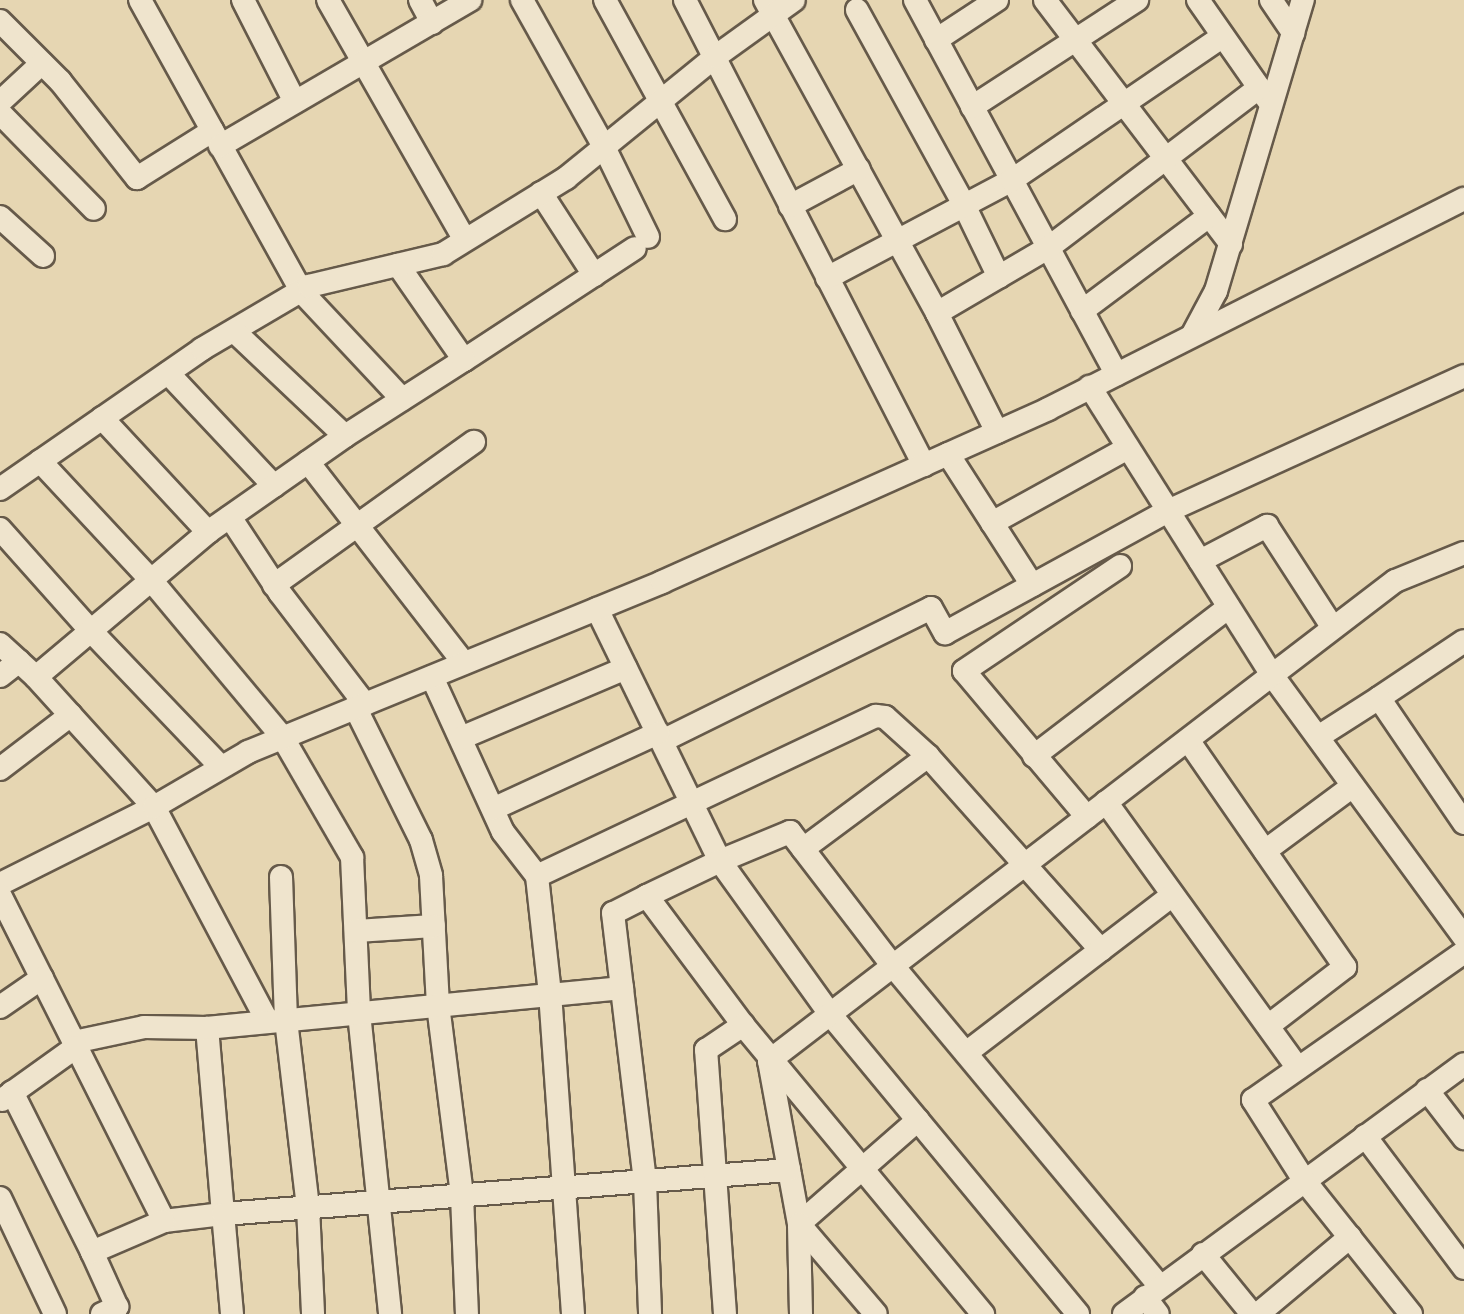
<!DOCTYPE html>
<style>
body{margin:0}
#map{position:relative;width:1464px;height:1314px;overflow:hidden;background:#e6d6b2;font-family:"Libre Caslon Text",serif}
div>[style]{position:absolute}
.roads{filter:drop-shadow(2px 0 #665a4a) drop-shadow(-2px 0 #665a4a) drop-shadow(0 2px #665a4a) drop-shadow(0 -2px #665a4a)}
.minor>*{height:22px;margin:-11px;padding:0 11px;transform-origin:11px;border-radius:11px;background:#efe4cd}
span{translate:-50% -50%;white-space:nowrap;text-align:center;line-height:1.15;-webkit-text-stroke:4.5px #efe4cd;paint-order:stroke}
</style>
<div id="map">
<div class="roads">
<div class="minor">
<i style="left:140px;top:0;width:333px;rotate:61deg"></i>
<i style="left:301px;top:291px;width:148px;rotate:46.9deg"></i>
<i style="left:243px;top:0;width:114px;rotate:63deg"></i>
<i style="left:328px;top:0;width:276px;rotate:60.3deg"></i>
<i style="left:420px;top:0;width:26px;rotate:62deg"></i>
<i style="left:522px;top:0;width:168px;rotate:60.8deg"></i>
<i style="left:604px;top:147px;width:100px;rotate:63.9deg"></i>
<i style="left:605px;top:0;width:250px;rotate:61.3deg"></i>
<i style="left:685px;top:0;width:523px;rotate:62.8deg"></i>
<i style="left:765px;top:0;width:357px;rotate:61.2deg"></i>
<i style="left:915px;top:0;width:425px;rotate:61.7deg"></i>
<i style="left:1045px;top:0;width:307px;rotate:52.7deg"></i>
<i style="left:1198px;top:0;width:121px;rotate:55.1deg"></i>
<i style="left:1271px;top:0;width:40px;rotate:56deg"></i>
<i style="left:857px;top:10px;width:222px;rotate:61.2deg"></i>
<i style="left:964px;top:205px;width:80px;rotate:64.1deg"></i>
<i style="left:0;top:21px;width:85px;rotate:45deg"></i>
<i style="left:60px;top:81px;width:124px;rotate:51.6deg"></i>
<i style="left:137px;top:178px;width:89px;rotate:-32.1deg"></i>
<i style="left:936px;top:40px;width:73px;rotate:-33.3deg"></i>
<i style="left:0;top:102px;width:57px;rotate:-42.9deg"></i>
<i style="left:972px;top:107px;width:197px;rotate:-33deg"></i>
<i style="left:0;top:113px;width:134px;rotate:45.6deg"></i>
<i style="left:220px;top:146px;width:290px;rotate:-30.3deg"></i>
<i style="left:541px;top:193px;width:98px;rotate:57.1deg"></i>
<i style="left:790px;top:206px;width:78px;rotate:-28.2deg"></i>
<i style="left:0;top:217px;width:58px;rotate:42.2deg"></i>
<i style="left:827px;top:278px;width:209px;rotate:-27.9deg"></i>
<i style="left:1012px;top:180px;width:255px;rotate:-34.3deg"></i>
<i style="left:1082px;top:311px;width:159px;rotate:-36.8deg"></i>
<i style="left:1193px;top:334px;width:49px;rotate:-61.9deg"></i>
<i style="left:1216px;top:291px;width:304px;rotate:-73.4deg"></i>
<i style="left:464px;top:360px;width:204px;rotate:-33.2deg"></i>
<i style="left:168px;top:373px;width:155px;rotate:46.8deg"></i>
<i style="left:102px;top:418px;width:156px;rotate:47.1deg"></i>
<i style="left:997px;top:432px;width:133px;rotate:-116.8deg"></i>
<i style="left:937px;top:313px;width:129px;rotate:-30.4deg"></i>
<i style="left:1048px;top:248px;width:265px;rotate:-37.2deg"></i>
<i style="left:345px;top:436px;width:141px;rotate:-32.6deg"></i>
<i style="left:464px;top:360px;width:116px;rotate:-124.8deg"></i>
<i style="left:948px;top:454px;width:156px;rotate:57.3deg"></i>
<i style="left:40px;top:461px;width:163px;rotate:47deg"></i>
<i style="left:151px;top:580px;width:206px;rotate:50.1deg"></i>
<i style="left:283px;top:738px;width:138px;rotate:59.9deg"></i>
<i style="left:352px;top:857px;width:156px;rotate:87.4deg"></i>
<i style="left:359px;top:1013px;width:303px;rotate:84.1deg"></i>
<i style="left:308px;top:462px;width:254px;rotate:52.2deg"></i>
<i style="left:0;top:489px;width:246px;rotate:-34.7deg"></i>
<i style="left:202px;top:349px;width:124px;rotate:-30.5deg"></i>
<i style="left:309px;top:286px;width:138px;rotate:-13.4deg"></i>
<i style="left:443px;top:254px;width:145px;rotate:-31.7deg"></i>
<i style="left:566px;top:178px;width:192px;rotate:-39.1deg"></i>
<i style="left:715px;top:57px;width:97px;rotate:-35.8deg"></i>
<i style="left:230px;top:517px;width:91px;rotate:56.7deg"></i>
<i style="left:280px;top:593px;width:140px;rotate:52.6deg"></i>
<i style="left:992px;top:523px;width:155px;rotate:-28.9deg"></i>
<i style="left:0;top:529px;width:137px;rotate:48.3deg"></i>
<i style="left:91px;top:631px;width:188px;rotate:46.3deg"></i>
<i style="left:1464px;top:553px;width:74px;rotate:157.9deg"></i>
<i style="left:1395px;top:581px;width:155px;rotate:142.6deg"></i>
<i style="left:1272px;top:675px;width:325px;rotate:53.8deg"></i>
<i style="left:1200px;top:561px;width:76px;rotate:-27.6deg"></i>
<i style="left:1267px;top:526px;width:121px;rotate:57.1deg"></i>
<i style="left:274px;top:585px;width:246px;rotate:-35.6deg"></i>
<i style="left:597px;top:609px;width:280px;rotate:64deg"></i>
<i style="left:720px;top:861px;width:76px;rotate:-22.5deg"></i>
<i style="left:790px;top:832px;width:169px;rotate:52.5deg"></i>
<i style="left:893px;top:966px;width:417px;rotate:50.2deg"></i>
<i style="left:0;top:644px;width:49px;rotate:42.5deg"></i>
<i style="left:36px;top:677px;width:176px;rotate:47.8deg"></i>
<i style="left:154px;top:807px;width:243px;rotate:62.1deg"></i>
<i style="left:0;top:676px;width:24px;rotate:-38deg"></i>
<i style="left:36px;top:677px;width:225px;rotate:-40.1deg"></i>
<i style="left:208px;top:532px;width:167px;rotate:-35deg"></i>
<i style="left:345px;top:436px;width:153px;rotate:-136.6deg"></i>
<i style="left:432px;top:677px;width:170px;rotate:65.4deg"></i>
<i style="left:503px;top:832px;width:56px;rotate:52.3deg"></i>
<i style="left:1379px;top:698px;width:102px;rotate:-33.8deg"></i>
<i style="left:355px;top:707px;width:148px;rotate:63.6deg"></i>
<i style="left:421px;top:840px;width:37px;rotate:74deg"></i>
<i style="left:431px;top:876px;width:129px;rotate:86.9deg"></i>
<i style="left:438px;top:1005px;width:193px;rotate:82.8deg"></i>
<i style="left:462px;top:1196px;width:118px;rotate:87.6deg"></i>
<i style="left:1318px;top:737px;width:72px;rotate:-32.6deg"></i>
<i style="left:1379px;top:698px;width:151px;rotate:55.8deg"></i>
<i style="left:461px;top:738px;width:179px;rotate:-23deg"></i>
<i style="left:1188px;top:740px;width:276px;rotate:55.3deg"></i>
<i style="left:1345px;top:967px;width:97px;rotate:142.5deg"></i>
<i style="left:662px;top:741px;width:300px;rotate:-26.3deg"></i>
<i style="left:931px;top:608px;width:29px;rotate:61deg"></i>
<i style="left:945px;top:633px;width:254px;rotate:-28.7deg"></i>
<i style="left:1168px;top:511px;width:325px;rotate:-24.5deg"></i>
<i style="left:1034px;top:756px;width:245px;rotate:-37.4deg"></i>
<i style="left:0;top:769px;width:89px;rotate:-37.3deg"></i>
<i style="left:1106px;top:802px;width:328px;rotate:54.2deg"></i>
<i style="left:493px;top:809px;width:182px;rotate:-24.7deg"></i>
<i style="left:1087px;top:817px;width:191px;rotate:-130.1deg"></i>
<i style="left:964px;top:671px;width:188px;rotate:-33.9deg"></i>
<i style="left:803px;top:849px;width:156px;rotate:-36.6deg"></i>
<i style="left:928px;top:756px;width:260px;rotate:48.3deg"></i>
<i style="left:1265px;top:851px;width:109px;rotate:-36.5deg"></i>
<i style="left:281px;top:877px;width:143px;rotate:88deg"></i>
<i style="left:286px;top:1020px;width:188px;rotate:83.3deg"></i>
<i style="left:308px;top:1207px;width:107px;rotate:87.3deg"></i>
<i style="left:0;top:884px;width:172px;rotate:-26.6deg"></i>
<i style="left:154px;top:807px;width:109px;rotate:-30.3deg"></i>
<i style="left:248px;top:752px;width:448px;rotate:-22.3deg"></i>
<i style="left:662px;top:582px;width:423px;rotate:-24.1deg"></i>
<i style="left:1048px;top:409px;width:466px;rotate:-26.8deg"></i>
<i style="left:0;top:895px;width:365px;rotate:63.3deg"></i>
<i style="left:164px;top:1221px;width:59px;rotate:-6.8deg"></i>
<i style="left:223px;top:1214px;width:187px;rotate:-94.9deg"></i>
<i style="left:207px;top:1028px;width:417px;rotate:-5.5deg"></i>
<i style="left:647px;top:896px;width:38px;rotate:153deg"></i>
<i style="left:613px;top:913px;width:271px;rotate:83.2deg"></i>
<i style="left:645px;top:1182px;width:132px;rotate:87.8deg"></i>
<i style="left:356px;top:931px;width:78px;rotate:-3.7deg"></i>
<i style="left:0;top:1007px;width:51px;rotate:-34.6deg"></i>
<i style="left:743px;top:1025px;width:161px;rotate:-126.7deg"></i>
<i style="left:647px;top:896px;width:81px;rotate:-25.6deg"></i>
<i style="left:720px;top:861px;width:188px;rotate:54.3deg"></i>
<i style="left:830px;top:1014px;width:389px;rotate:50.4deg"></i>
<i style="left:74px;top:1042px;width:72px;rotate:-12.1deg"></i>
<i style="left:144px;top:1027px;width:63px;rotate:0.9deg"></i>
<i style="left:966px;top:1053px;width:260px;rotate:-37.4deg"></i>
<i style="left:1427px;top:1090px;width:61px;rotate:52.4deg"></i>
<i style="left:12px;top:1092px;width:179px;rotate:63.4deg"></i>
<i style="left:2px;top:1100px;width:91px;rotate:-35.6deg"></i>
<i style="left:1365px;top:1136px;width:165px;rotate:53.1deg"></i>
<i style="left:0;top:1198px;width:128px;rotate:64.6deg"></i>
<i style="left:799px;top:1224px;width:166px;rotate:-100.4deg"></i>
<i style="left:769px;top:1061px;width:634px;rotate:-37.5deg"></i>
<i style="left:1272px;top:675px;width:341px;rotate:-122.3deg"></i>
<i style="left:799px;top:1224px;width:158px;rotate:-41.2deg"></i>
<i style="left:1203px;top:1254px;width:77px;rotate:50.8deg"></i>
<i style="left:1145px;top:1297px;width:21px;rotate:53deg"></i>
<i style="left:102px;top:1314px;width:17px;rotate:-25deg"></i>
<i style="left:117px;top:1307px;width:60px;rotate:-114.4deg"></i>
<i style="left:92px;top:1252px;width:78px;rotate:-23.3deg"></i>
<i style="left:232px;top:1314px;width:100px;rotate:-95.1deg"></i>
<i style="left:223px;top:1214px;width:568px;rotate:-4.45deg"></i>
<i style="left:573px;top:1314px;width:321px;rotate:-94.1deg"></i>
<i style="left:550px;top:994px;width:119px;rotate:-96.3deg"></i>
<i style="left:537px;top:876px;width:375px;rotate:-25.3deg"></i>
<i style="left:876px;top:716px;width:9px;rotate:6deg"></i>
<i style="left:885px;top:717px;width:58px;rotate:42.2deg"></i>
<i style="left:725px;top:1314px;width:265px;rotate:-94.1deg"></i>
<i style="left:706px;top:1050px;width:45px;rotate:-34deg"></i>
<i style="left:743px;top:1025px;width:376px;rotate:50.3deg"></i>
<i style="left:801px;top:1314px;width:90px;rotate:-91.3deg"></i>
<i style="left:799px;top:1224px;width:118px;rotate:49.5deg"></i>
<i style="left:1124px;top:1314px;width:422px;rotate:-36.3deg"></i>
<i style="left:1258px;top:1314px;width:120px;rotate:-39.9deg"></i>
<i style="left:1411px;top:1314px;width:171px;rotate:-128.6deg"></i>
<i style="left:1304px;top:1180px;width:95px;rotate:-122.5deg"></i>
<i style="left:1253px;top:1100px;width:258px;rotate:-35deg"></i>
</div>
</div>
</div>
